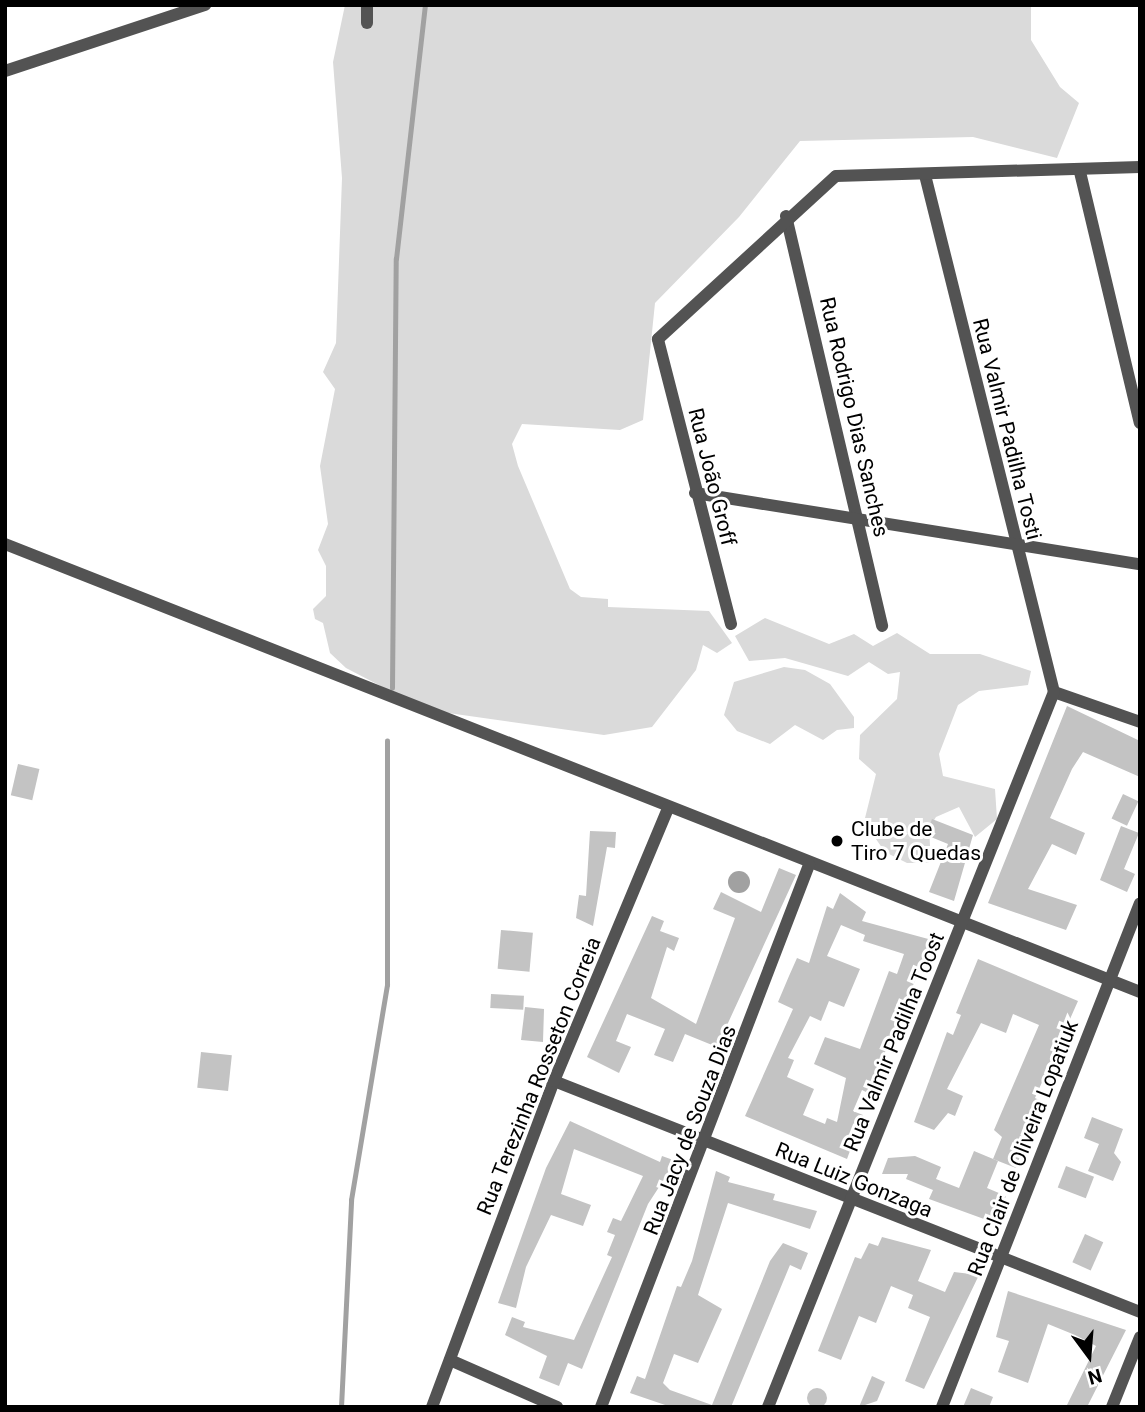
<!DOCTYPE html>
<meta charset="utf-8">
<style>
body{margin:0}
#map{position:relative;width:1145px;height:1412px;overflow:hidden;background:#fff;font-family:Roboto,sans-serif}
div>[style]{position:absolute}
.green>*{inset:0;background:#dadada}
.water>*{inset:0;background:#a1a1a1}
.round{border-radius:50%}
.stream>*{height:4.5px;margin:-2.25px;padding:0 2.25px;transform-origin:2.25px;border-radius:2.25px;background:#a1a1a1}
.building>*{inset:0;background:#c3c3c3;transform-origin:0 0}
.minor>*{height:12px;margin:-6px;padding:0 6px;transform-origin:6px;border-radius:6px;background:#535353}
.dots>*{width:19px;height:19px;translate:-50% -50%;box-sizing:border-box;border:4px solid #fff;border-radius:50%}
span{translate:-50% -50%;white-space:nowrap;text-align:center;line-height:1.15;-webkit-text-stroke:6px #fff;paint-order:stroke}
.street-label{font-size:21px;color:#000}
.poi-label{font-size:21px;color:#000}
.left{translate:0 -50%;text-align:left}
.frame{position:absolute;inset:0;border:7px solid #000;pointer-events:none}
.north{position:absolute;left:1054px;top:1321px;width:70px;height:70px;-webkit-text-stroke:5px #fff;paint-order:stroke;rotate:164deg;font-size:19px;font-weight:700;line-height:28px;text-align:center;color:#000}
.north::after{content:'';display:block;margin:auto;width:24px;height:32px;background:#000;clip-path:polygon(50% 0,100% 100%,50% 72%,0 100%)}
</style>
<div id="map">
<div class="green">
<i style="clip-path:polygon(345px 5px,1031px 5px,1031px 40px,1060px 87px,1079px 103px,1057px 158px,973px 137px,800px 141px,739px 217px,655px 303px,643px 420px,620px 430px,522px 424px,512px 444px,518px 466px,570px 589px,581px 597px,608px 599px,608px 607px,709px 611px,732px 643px,717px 653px,703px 645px,696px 670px,652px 727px,604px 735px,427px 710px,346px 668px,330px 653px,323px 623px,315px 619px,313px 609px,326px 596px,326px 566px,318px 550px,328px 524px,320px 466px,335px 389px,323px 372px,336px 343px,342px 178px,333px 62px)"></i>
<i style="clip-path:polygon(765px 618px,829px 644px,854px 634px,873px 646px,897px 633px,930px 654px,980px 654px,1031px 671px,1028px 685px,979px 691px,958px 705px,939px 754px,943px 776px,995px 789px,997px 819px,975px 837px,959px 807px,936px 817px,929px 828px,931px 863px,907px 863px,885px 852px,864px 822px,876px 774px,859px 759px,860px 735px,897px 699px,900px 672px,888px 674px,869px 662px,848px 676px,785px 658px,749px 661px,735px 636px)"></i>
<i style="clip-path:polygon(784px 667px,805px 670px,830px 684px,854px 717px,854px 728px,837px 730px,823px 740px,795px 725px,770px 744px,737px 731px,724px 715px,734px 682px)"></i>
</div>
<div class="water">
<i class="round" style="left:728px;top:871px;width:22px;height:22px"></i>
</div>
<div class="stream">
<i style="left:392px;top:688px;width:429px;rotate:-89.5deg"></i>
<i style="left:396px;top:259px;width:256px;rotate:-83.5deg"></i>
<i style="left:341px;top:1407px;width:207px;rotate:-87.2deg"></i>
<i style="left:351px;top:1200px;width:218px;rotate:-80.5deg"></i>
<i style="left:387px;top:985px;width:244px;rotate:-90deg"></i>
</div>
<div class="building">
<i style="clip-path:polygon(1067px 706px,1140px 741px,1140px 777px,1083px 752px,1072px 769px,1050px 818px,1085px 833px,1076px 855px,1052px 844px,1028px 889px,1077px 905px,1066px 930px,988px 903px)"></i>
<i style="left:18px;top:764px;width:22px;height:32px;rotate:13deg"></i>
<i style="left:1123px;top:794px;width:17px;height:27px;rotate:25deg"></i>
<i style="clip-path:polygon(932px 819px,973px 835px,954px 901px,929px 892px,948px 844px,926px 835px)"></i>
<i style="clip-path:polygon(1121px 826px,1139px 833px,1124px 869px,1135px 874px,1127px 892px,1100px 880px)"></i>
<i style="clip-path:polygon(590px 831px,616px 832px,615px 848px,607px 847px,593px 926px,576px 918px,579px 895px,586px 896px)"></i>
<i style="clip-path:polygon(779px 868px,796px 875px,717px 1047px,685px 1034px,673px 1062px,654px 1055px,665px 1029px,627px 1014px,616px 1041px,631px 1047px,619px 1073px,587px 1057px,652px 916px,664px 921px,660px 931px,679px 938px,674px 951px,667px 947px,651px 998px,696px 1024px,735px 918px,713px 909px,721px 892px,761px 912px)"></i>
<i style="clip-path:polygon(evenodd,840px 893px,866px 912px,862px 921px,932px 940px,868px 1093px,862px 1090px,853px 1111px,863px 1115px,847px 1159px,745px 1116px,793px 1009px,778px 1002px,789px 976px,797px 958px,809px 963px,827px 906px,833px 909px,840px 893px,841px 925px,865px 935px,863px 941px,904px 954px,897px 974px,889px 971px,860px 1049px,825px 1037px,814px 1064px,846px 1078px,837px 1122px,827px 1118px,825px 1124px,803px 1115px,814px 1089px,787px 1077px,794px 1060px,788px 1058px,810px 1016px,821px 1021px,829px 1001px,844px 1007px,860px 969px,827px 956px,841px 925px)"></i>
<i style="left:501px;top:930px;width:32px;height:39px;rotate:5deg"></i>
<i style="clip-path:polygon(978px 959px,1078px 1001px,1035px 1098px,1039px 1100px,1016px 1168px,993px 1159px,1002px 1137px,994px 1130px,1039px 1025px,1013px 1014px,1006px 1033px,981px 1023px,947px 1089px,963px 1096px,955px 1116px,948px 1113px,934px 1130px,914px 1122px,947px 1032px,953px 1035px,961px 1015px,956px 1013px)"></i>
<i style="left:491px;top:994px;width:33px;height:14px;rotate:3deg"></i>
<i style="clip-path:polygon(525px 1007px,544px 1009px,543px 1042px,521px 1040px)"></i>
<i style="left:201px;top:1052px;width:31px;height:36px;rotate:6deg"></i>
<i style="clip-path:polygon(1092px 1117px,1123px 1129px,1114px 1153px,1121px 1162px,1113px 1181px,1088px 1171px,1099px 1144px,1084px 1138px)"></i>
<i style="clip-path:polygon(570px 1121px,660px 1162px,662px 1156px,676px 1161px,648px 1204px,582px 1369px,568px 1363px,559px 1386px,539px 1378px,547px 1356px,505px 1335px,512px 1317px,525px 1322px,523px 1327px,574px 1340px,612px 1257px,607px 1255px,615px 1235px,607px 1232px,613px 1218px,621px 1221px,643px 1176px,574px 1149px,561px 1194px,591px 1205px,583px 1226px,551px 1215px,526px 1267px,516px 1308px,498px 1303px,546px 1168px)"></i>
<i style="clip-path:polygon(974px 1151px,998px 1161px,987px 1188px,1006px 1196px,995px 1223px,929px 1199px,933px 1190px,906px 1179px,908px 1174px,882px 1174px,888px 1158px,915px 1156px,941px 1167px,936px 1179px,959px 1188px)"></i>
<i style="left:1066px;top:1166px;width:30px;height:23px;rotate:21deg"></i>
<i style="clip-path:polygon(716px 1171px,730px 1177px,728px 1182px,775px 1194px,773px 1200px,817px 1211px,810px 1229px,728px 1203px,698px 1295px,722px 1309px,698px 1363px,674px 1354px,663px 1383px,670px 1390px,712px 1405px,770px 1261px,783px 1243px,808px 1253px,801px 1270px,790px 1265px,731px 1407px,671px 1407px,630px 1393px,637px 1376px,645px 1379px,677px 1286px,681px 1287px,692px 1261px)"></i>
<i style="left:1085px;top:1234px;width:20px;height:31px;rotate:24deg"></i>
<i style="clip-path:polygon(882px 1237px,931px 1250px,918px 1281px,945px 1292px,954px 1272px,979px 1275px,924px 1389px,905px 1381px,930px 1317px,908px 1308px,913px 1295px,891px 1286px,876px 1323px,859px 1316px,841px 1360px,818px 1351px,855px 1257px,861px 1259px,869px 1243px,878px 1246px)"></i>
<i style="clip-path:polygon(1008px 1291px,1126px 1330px,1087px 1407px,1066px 1407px,1096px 1346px,1075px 1335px,1048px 1324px,1028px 1383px,998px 1372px,1009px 1341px,996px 1337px)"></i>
<i style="clip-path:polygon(872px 1376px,885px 1382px,877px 1401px,859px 1407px)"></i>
<i class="round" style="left:807px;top:1388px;width:20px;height:20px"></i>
<i style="clip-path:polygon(971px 1388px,993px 1397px,989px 1407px,963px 1407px)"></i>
</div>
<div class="minor">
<i style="left:367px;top:23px;width:18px;rotate:-90deg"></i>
<i style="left:5px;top:71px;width:211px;rotate:-18.3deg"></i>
<i style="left:1080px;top:172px;width:258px;rotate:76.6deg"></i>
<i style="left:925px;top:175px;width:533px;rotate:75.99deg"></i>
<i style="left:786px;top:216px;width:421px;rotate:76.8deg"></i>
<i style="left:695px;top:493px;width:451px;rotate:9.1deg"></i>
<i style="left:5px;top:544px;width:1220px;rotate:21.54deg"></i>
<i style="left:731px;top:624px;width:294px;rotate:-104.4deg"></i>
<i style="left:658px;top:339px;width:241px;rotate:-42.5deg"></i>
<i style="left:836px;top:176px;width:304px;rotate:-1.7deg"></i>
<i style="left:1054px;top:692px;width:91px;rotate:19.2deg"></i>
<i style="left:554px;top:1081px;width:630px;rotate:21.51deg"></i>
<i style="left:450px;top:1360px;width:117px;rotate:23.7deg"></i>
<i style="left:432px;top:1407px;width:348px;rotate:-69.5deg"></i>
<i style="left:554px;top:1081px;width:296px;rotate:-67.3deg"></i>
<i style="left:601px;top:1407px;width:581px;rotate:-69.01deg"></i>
<i style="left:768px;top:1407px;width:770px;rotate:-68.2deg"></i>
<i style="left:942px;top:1407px;width:541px;rotate:-68.55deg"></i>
<i style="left:1112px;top:1407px;width:75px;rotate:-68.2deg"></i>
</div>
<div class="dots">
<i style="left:837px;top:841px;background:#000"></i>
</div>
<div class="street-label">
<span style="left:854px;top:417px;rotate:77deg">Rua Rodrigo Dias Sanches</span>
<span style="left:1007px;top:429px;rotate:76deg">Rua Valmir Padilha Tosti</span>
<span style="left:712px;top:477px;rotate:76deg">Rua João Groff</span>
<span style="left:894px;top:1042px;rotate:-68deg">Rua Valmir Padilha Toost</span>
<span style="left:539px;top:1076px;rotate:-68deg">Rua Terezinha Rosseton Correia</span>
<span style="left:690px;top:1130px;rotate:-69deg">Rua Jacy de Souza Dias</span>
<span style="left:1023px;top:1148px;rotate:-69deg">Rua Clair de Oliveira Lopatiuk</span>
<span style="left:854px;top:1180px;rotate:22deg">Rua Luiz Gonzaga</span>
</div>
<div class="poi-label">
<span class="left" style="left:851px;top:841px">Clube de<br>Tiro 7 Quedas</span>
</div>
<div class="frame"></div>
<div class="north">N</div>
</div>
